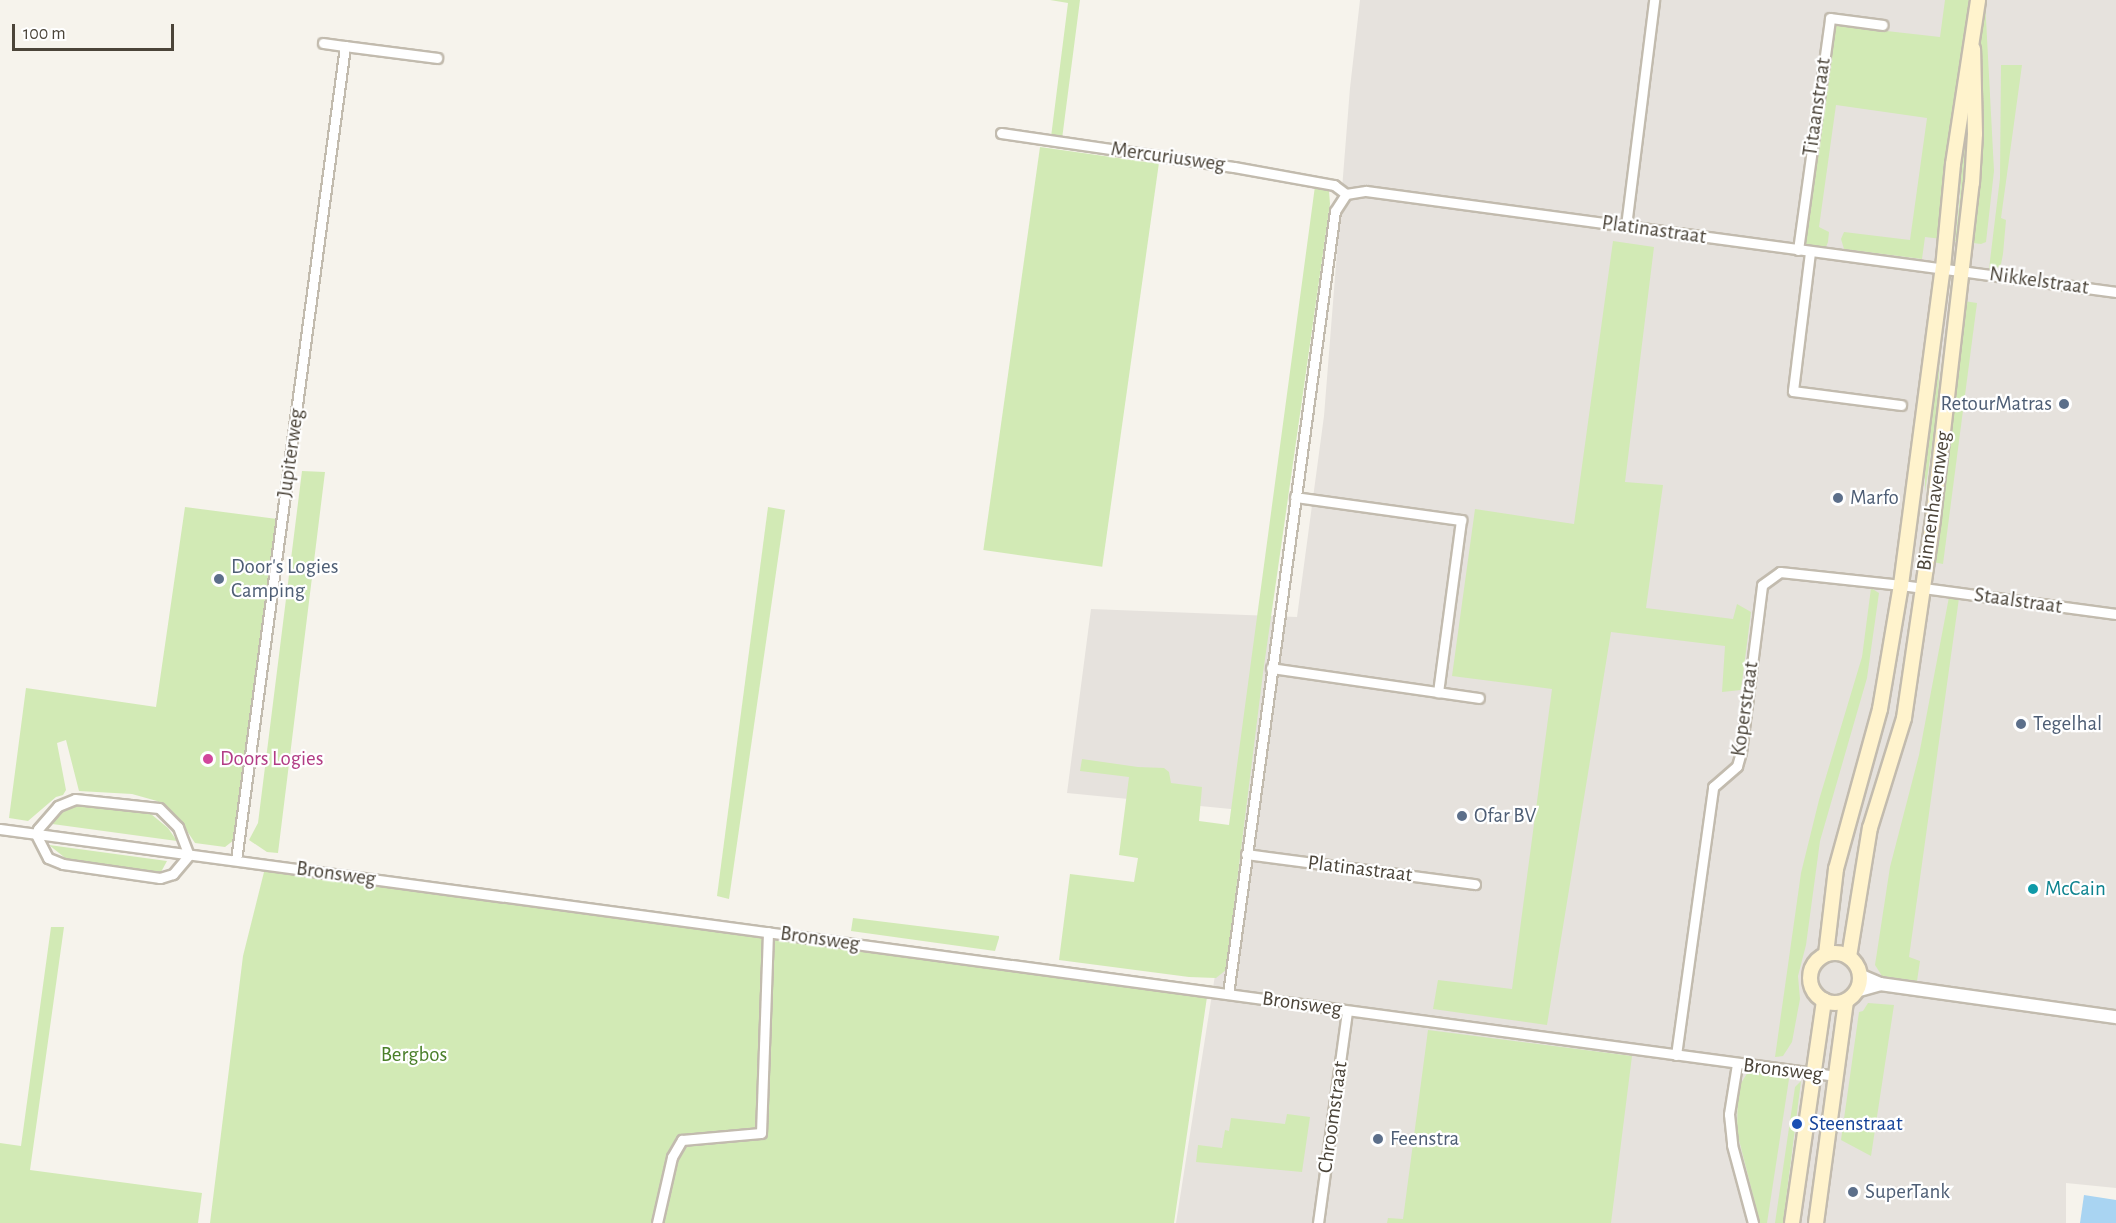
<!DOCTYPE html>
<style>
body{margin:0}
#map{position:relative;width:2116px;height:1223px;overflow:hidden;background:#f6f3ec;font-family:"Alegreya Sans",sans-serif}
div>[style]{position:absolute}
.industrial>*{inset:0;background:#e6e2dd}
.green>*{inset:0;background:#d2eab5;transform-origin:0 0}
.water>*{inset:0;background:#a9d4f2}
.roads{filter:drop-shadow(2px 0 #c2bbae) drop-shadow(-2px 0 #c2bbae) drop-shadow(0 2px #c2bbae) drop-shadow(0 -2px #c2bbae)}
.minor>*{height:9px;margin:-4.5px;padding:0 4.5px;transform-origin:4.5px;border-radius:4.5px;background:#fff}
.tertiary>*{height:12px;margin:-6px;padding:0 6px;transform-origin:6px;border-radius:6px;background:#fff}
.secondary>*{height:14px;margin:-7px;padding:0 7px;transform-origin:7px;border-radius:7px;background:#fff3cd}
.secondary>.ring{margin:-7px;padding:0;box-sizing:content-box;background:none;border:14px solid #fff3cd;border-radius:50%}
.dots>*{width:16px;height:16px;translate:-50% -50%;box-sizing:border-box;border:3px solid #fff;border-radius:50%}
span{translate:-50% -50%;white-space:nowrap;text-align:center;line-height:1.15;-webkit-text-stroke:4.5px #fff;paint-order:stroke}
.street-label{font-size:21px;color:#4b4439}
.service-label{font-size:21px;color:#4e5e75}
.right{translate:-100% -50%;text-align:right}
.left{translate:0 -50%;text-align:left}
.hotel-label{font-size:21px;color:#b23c85}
.culture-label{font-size:21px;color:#0d838f}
.park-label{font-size:21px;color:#4a7f2a}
.transit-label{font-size:21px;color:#164399}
.scale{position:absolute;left:12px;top:24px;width:162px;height:27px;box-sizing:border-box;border:3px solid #4b4439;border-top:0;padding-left:8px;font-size:18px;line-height:21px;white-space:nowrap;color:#4b4439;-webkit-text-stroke:4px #fff;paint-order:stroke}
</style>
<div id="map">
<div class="industrial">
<i style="clip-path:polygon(1360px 0,2116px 0,2116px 1188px,2066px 1183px,2066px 1223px,1176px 1223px,1241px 810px,1067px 793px,1091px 609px,1297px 617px,1324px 416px,1350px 88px)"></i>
</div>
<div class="green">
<i style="clip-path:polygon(1050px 0,1080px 0,1062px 139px,1051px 137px,1068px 3px)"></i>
<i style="clip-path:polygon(1945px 0,1969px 0,1942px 239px,1925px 237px,1922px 259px,1844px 249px,1841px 239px,1844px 232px,1910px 240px,1927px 118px,1836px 105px,1819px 227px,1829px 232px,1828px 242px,1826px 247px,1803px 244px,1833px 25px,1940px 37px)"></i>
<i style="clip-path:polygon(1985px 0,1994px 171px,1986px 242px,1981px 244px,1973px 243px,1978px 201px,1980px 37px)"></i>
<i style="clip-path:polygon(2001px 65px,2022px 65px,2001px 218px,2006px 220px,2003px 254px,2001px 264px,1995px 270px,1989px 269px,2000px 178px)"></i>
<i style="clip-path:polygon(1965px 90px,1972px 122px,1962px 242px,1955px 241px,1960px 197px)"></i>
<i style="left:1040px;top:147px;width:120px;height:407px;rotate:8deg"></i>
<i style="clip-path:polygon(1315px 186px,1329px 191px,1330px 204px,1263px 673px,1226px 970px,1216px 978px,1189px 977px,1059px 960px,1070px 874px,1134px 882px,1138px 858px,1119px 855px,1129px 777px,1080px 771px,1082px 759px,1138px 767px,1164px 768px,1169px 772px,1171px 783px,1202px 787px,1199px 821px,1229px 825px)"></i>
<i style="clip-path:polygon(1613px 241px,1654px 247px,1625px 482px,1663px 485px,1646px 608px,1733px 619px,1737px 604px,1751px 612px,1741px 690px,1722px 692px,1725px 646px,1611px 632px,1547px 1025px,1433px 1009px,1438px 980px,1512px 989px,1552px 689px,1452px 676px,1475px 509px,1574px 524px)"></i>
<i style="clip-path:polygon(1964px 301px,1977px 303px,1943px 564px,1933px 562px)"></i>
<i style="clip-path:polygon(1940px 346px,1938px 405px,1925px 492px,1925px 443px)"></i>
<i style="clip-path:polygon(302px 471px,325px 472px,278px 853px,267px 852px,249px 840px,258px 823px)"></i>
<i style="clip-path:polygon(185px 507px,277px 519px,234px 840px,225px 847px,195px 843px,179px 819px,157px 801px,132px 794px,79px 791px,66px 740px,57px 743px,66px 790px,63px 795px,56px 797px,28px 821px,9px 818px,26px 688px,156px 707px)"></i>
<i style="clip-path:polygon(768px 507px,785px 510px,729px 899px,717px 896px)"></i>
<i style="clip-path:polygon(1871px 588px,1879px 593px,1867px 678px,1820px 841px,1806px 945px,1798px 976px,1800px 999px,1792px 1042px,1783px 1056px,1775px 1057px,1801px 873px,1819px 800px,1862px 657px)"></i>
<i style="clip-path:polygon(1949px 597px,1959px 598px,1909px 957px,1920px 961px,1917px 981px,1882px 976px,1875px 965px,1890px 867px,1919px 755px)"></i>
<i style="clip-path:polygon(82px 804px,129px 808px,151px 814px,168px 828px,177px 841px,45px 823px,63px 809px)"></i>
<i style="clip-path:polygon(49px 845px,167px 861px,161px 872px,69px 861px)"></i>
<i style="clip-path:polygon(266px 864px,724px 931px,1207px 997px,1174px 1223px,210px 1223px,243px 956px)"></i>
<i style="clip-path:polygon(853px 918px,999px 936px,999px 938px,995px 951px,851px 931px)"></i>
<i style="clip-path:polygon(51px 927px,64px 927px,30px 1170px,202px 1193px,198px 1223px,0 1223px,0 1143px,21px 1146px)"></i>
<i style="clip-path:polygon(1868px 1003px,1894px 1005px,1871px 1156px,1841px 1140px,1859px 1012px,1863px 1011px)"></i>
<i style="clip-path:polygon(1428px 1030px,1632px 1056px,1611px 1223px,1387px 1223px,1388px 1218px,1403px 1219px)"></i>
<i style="clip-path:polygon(1748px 1072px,1787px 1076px,1789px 1079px,1767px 1223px,1760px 1223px,1737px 1132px,1738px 1088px)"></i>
<i style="clip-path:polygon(1801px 1081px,1783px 1223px,1775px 1223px,1795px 1087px)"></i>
<i style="clip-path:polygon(1287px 1114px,1310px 1117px,1302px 1172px,1196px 1162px,1198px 1145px,1222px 1148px,1225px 1130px,1229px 1131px,1231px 1118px,1285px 1124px)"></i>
</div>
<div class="water">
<i style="clip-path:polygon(2084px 1195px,2116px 1200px,2116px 1223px,2080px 1223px)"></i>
</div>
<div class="roads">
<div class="minor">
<i style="left:323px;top:43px;width:22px;rotate:8deg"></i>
<i style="left:1001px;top:133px;width:235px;rotate:8.3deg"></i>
<i style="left:1234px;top:167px;width:102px;rotate:10.2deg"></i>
<i style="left:1334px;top:185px;width:15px;rotate:37deg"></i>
<i style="left:1626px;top:226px;width:228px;rotate:-82.9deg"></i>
<i style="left:1798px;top:250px;width:234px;rotate:-82.1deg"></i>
<i style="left:1830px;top:18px;width:53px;rotate:7.5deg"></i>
<i style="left:1810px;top:252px;width:140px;rotate:97deg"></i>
<i style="left:1793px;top:391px;width:109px;rotate:7.4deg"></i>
<i style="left:1295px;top:497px;width:168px;rotate:7.9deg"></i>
<i style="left:1461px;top:520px;width:174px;rotate:97.6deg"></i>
<i style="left:1271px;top:668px;width:210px;rotate:8.2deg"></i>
<i style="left:75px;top:799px;width:84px;rotate:6.1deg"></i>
<i style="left:159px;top:808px;width:27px;rotate:45deg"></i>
<i style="left:178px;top:827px;width:30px;rotate:69deg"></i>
<i style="left:189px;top:855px;width:25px;rotate:130deg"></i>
<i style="left:173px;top:874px;width:14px;rotate:163deg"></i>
<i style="left:160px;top:878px;width:98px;rotate:-171.8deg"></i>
<i style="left:63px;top:864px;width:16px;rotate:-158deg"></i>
<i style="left:48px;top:858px;width:27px;rotate:-117deg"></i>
<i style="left:36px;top:834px;width:5px;rotate:-68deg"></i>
<i style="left:38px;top:829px;width:30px;rotate:-49deg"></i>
<i style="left:58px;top:806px;width:18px;rotate:-22deg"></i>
<i style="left:0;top:829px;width:1853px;rotate:7.66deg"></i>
<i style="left:1246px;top:854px;width:231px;rotate:7.5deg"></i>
<i style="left:236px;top:860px;width:821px;rotate:-82.37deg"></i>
<i style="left:345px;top:46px;width:93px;rotate:7.4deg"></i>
<i style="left:1228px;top:994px;width:790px;rotate:-82.22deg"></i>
<i style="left:1335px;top:211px;width:20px;rotate:-57deg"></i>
<i style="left:1346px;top:194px;width:20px;rotate:-9deg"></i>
<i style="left:1366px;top:191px;width:757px;rotate:7.67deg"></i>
<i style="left:1676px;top:1055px;width:271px;rotate:-82.1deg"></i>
<i style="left:1713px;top:787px;width:32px;rotate:-41deg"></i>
<i style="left:1737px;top:766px;width:15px;rotate:-74deg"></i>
<i style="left:1741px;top:752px;width:168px;rotate:-82.8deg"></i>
<i style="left:1762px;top:585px;width:22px;rotate:-36deg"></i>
<i style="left:1780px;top:572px;width:122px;rotate:6.1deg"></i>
<i style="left:1901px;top:585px;width:217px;rotate:7.7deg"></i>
<i style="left:1737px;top:1064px;width:51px;rotate:99.1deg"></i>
<i style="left:1729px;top:1114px;width:31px;rotate:84deg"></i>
<i style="left:1732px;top:1145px;width:81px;rotate:74.9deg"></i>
<i style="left:657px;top:1223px;width:68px;rotate:-77.2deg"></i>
<i style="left:672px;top:1157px;width:20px;rotate:-60deg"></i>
<i style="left:682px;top:1140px;width:79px;rotate:-5.1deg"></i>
<i style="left:761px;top:1133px;width:201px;rotate:-88deg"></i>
<i style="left:1318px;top:1223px;width:214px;rotate:-82.2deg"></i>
</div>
<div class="tertiary">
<i style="left:1859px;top:975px;width:23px;rotate:23deg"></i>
<i style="left:1880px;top:984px;width:238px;rotate:8deg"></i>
<i style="left:1856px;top:991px;width:25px;rotate:-16deg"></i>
</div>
<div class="secondary">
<i class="ring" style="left:1810px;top:953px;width:36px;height:36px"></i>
<i style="left:1826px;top:954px;width:86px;rotate:-83.3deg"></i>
<i style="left:1836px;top:869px;width:166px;rotate:-74.6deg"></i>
<i style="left:1880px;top:709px;width:126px;rotate:-80.4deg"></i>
<i style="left:1901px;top:585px;width:320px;rotate:-82.5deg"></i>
<i style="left:1943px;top:268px;width:104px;rotate:-84.5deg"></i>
<i style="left:1953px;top:164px;width:166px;rotate:-81.3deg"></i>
<i style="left:1849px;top:957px;width:131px;rotate:-80.8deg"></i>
<i style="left:1870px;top:828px;width:115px;rotate:-72.8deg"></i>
<i style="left:1904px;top:718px;width:202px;rotate:-81.7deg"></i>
<i style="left:1933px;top:518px;width:337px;rotate:-83.4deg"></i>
<i style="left:1972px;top:183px;width:49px;rotate:-86.5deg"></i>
<i style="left:1975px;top:134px;width:85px;rotate:-91.3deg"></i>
<i style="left:1792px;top:1223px;width:225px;rotate:-81.8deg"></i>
<i style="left:1816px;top:1223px;width:224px;rotate:-82.3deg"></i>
</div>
</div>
<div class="dots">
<i style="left:2064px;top:404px;background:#5c6f8a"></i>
<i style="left:1838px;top:498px;background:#5c6f8a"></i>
<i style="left:219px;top:579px;background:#5c6f8a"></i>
<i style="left:2021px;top:724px;background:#5c6f8a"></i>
<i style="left:208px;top:759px;background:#d1479c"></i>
<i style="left:1462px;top:816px;background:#5c6f8a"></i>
<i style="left:2033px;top:889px;background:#0f9aa8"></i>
<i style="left:1797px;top:1124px;background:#1a4fb4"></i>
<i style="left:1378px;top:1139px;background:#5c6f8a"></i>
<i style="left:1853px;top:1192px;background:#5c6f8a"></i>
</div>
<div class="street-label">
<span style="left:1817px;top:107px;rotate:-82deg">Titaanstraat</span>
<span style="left:1168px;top:157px;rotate:8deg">Mercuriusweg</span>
<span style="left:1654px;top:230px;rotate:8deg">Platinastraat</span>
<span style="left:2039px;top:281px;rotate:8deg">Nikkelstraat</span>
<span style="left:291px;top:453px;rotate:-82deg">Jupiterweg</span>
<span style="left:1934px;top:501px;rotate:-82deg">Binnenhavenweg</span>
<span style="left:2018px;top:601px;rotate:8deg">Staalstraat</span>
<span style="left:1745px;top:709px;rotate:-82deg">Koperstraat</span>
<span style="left:1360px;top:869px;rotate:7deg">Platinastraat</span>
<span style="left:336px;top:874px;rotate:8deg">Bronsweg</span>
<span style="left:820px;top:939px;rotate:8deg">Bronsweg</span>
<span style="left:1302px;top:1004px;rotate:8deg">Bronsweg</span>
<span style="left:1783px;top:1070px;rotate:7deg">Bronsweg</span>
<span style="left:1333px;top:1117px;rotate:-82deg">Chroomstraat</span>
</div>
<div class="service-label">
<span class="right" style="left:2052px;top:404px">RetourMatras</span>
<span class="left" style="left:1850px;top:498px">Marfo</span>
<span class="left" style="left:231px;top:579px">Door's Logies<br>Camping</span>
<span class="left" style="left:2033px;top:724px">Tegelhal</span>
<span class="left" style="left:1474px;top:816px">Ofar BV</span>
<span class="left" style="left:1390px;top:1139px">Feenstra</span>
<span class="left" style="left:1865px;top:1192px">SuperTank</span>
</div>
<div class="hotel-label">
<span class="left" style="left:220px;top:759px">Doors Logies</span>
</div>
<div class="culture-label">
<span class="left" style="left:2045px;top:889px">McCain</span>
</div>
<div class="park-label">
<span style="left:414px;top:1055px">Bergbos</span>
</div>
<div class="transit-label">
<span class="left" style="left:1809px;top:1124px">Steenstraat</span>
</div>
<div class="scale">100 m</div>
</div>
